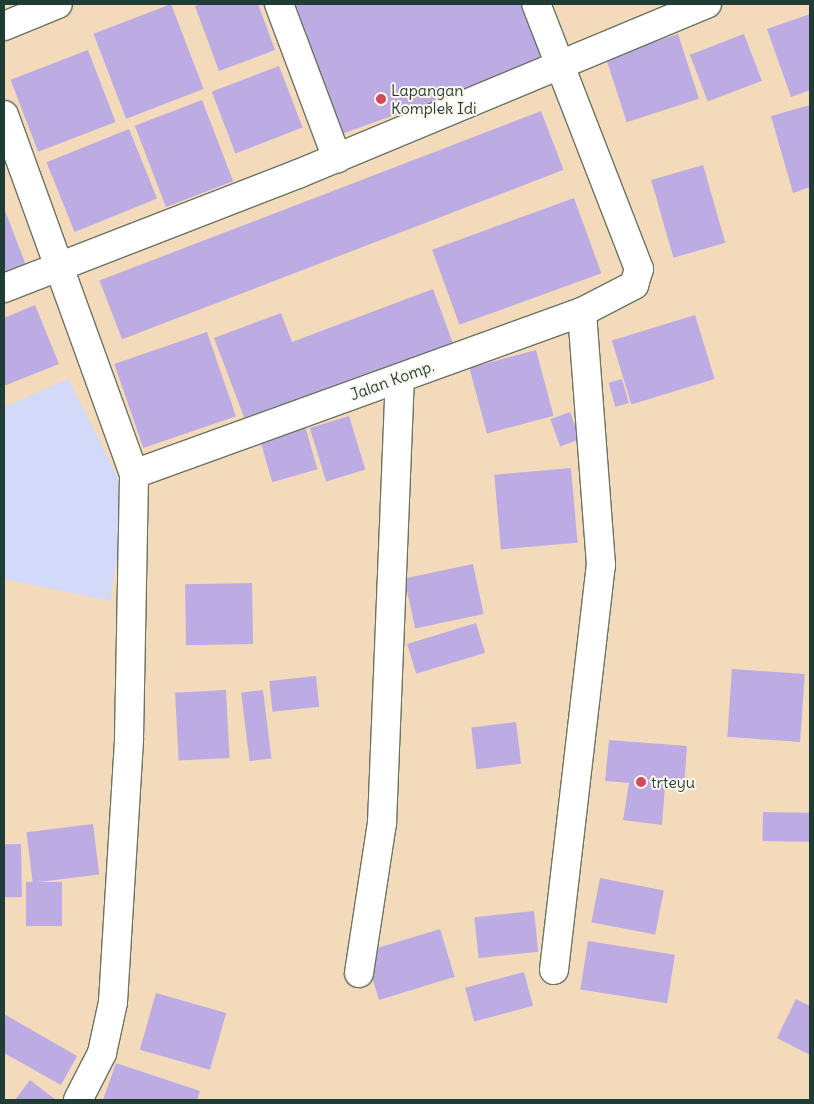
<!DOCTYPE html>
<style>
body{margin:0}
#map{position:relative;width:814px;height:1104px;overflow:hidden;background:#f3dabb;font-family:Delius,sans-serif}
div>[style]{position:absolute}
.built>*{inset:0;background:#d2d9f9}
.building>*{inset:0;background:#bdace4;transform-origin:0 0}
.roads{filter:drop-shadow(1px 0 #697463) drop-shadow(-1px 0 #697463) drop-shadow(0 1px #697463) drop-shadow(0 -1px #697463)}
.street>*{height:28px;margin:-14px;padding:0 14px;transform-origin:14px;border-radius:14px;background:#fff}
.dots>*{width:14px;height:14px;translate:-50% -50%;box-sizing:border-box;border:2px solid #fbf7ec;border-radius:50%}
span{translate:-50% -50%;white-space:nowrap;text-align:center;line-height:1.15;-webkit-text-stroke:4px #fbf7ec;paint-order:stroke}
.poi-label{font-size:16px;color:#1f3d34}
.left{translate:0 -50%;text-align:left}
.street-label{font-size:16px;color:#1f3d34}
.frame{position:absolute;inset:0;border:5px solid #1f3d34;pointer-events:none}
</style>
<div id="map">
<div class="built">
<i style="clip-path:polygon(68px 379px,127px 495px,110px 601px,4px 579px,4px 407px)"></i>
</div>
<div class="building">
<i style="left:171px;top:4px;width:91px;height:83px;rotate:69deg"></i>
<i style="clip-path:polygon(202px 4px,258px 4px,275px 50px,219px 71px,195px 6px)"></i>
<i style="clip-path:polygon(288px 4px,525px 4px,545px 61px,336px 136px)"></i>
<i style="clip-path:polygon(810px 14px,810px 90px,791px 97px,767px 29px)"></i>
<i style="left:678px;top:34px;width:68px;height:76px;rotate:72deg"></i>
<i style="left:744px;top:34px;width:50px;height:58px;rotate:69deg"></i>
<i style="left:88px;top:50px;width:77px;height:83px;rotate:69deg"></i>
<i style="left:279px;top:66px;width:66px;height:72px;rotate:69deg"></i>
<i style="left:202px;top:100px;width:87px;height:72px;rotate:69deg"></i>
<i style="clip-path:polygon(810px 105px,810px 187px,793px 193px,771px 116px)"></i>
<i style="left:541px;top:111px;width:63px;height:473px;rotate:69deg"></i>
<i style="left:129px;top:129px;width:75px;height:89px;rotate:68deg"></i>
<i style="left:703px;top:165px;width:81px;height:54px;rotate:74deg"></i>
<i style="left:574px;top:198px;width:80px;height:151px;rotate:70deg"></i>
<i style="clip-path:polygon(4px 208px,27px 268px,4px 276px)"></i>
<i style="clip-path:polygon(433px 289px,454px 346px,247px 425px,214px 338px,281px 313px,292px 342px)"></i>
<i style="clip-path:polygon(35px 305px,59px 364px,4px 386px,4px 318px)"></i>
<i style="left:695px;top:315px;width:67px;height:87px;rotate:73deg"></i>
<i style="left:207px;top:332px;width:89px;height:98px;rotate:71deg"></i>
<i style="left:536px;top:350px;width:68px;height:69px;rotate:75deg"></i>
<i style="left:622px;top:379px;width:25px;height:14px;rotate:74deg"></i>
<i style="left:570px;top:412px;width:29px;height:21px;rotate:70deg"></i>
<i style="left:349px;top:416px;width:56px;height:41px;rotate:73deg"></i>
<i style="left:305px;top:426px;width:45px;height:47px;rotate:74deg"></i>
<i style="left:571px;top:468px;width:75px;height:77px;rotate:85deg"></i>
<i style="left:473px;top:564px;width:51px;height:70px;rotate:78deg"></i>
<i style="left:252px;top:583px;width:61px;height:67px;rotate:89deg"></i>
<i style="left:476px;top:623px;width:31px;height:72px;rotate:73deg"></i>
<i style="left:732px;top:669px;width:73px;height:68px;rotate:4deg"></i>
<i style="left:316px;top:676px;width:31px;height:47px;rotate:84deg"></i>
<i style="left:226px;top:690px;width:68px;height:51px;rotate:87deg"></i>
<i style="left:263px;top:690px;width:69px;height:22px;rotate:83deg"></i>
<i style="left:516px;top:722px;width:42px;height:45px;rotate:83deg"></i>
<i style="clip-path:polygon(609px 740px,687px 746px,684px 787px,665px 786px,662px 825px,623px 820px,629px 783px,605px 781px)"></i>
<i style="left:763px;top:812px;width:47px;height:29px;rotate:1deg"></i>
<i style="left:93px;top:824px;width:51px;height:67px;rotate:83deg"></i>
<i style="left:21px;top:844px;width:53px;height:17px;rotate:89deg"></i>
<i style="left:600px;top:878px;width:65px;height:45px;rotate:11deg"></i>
<i style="left:26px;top:882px;width:36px;height:44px"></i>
<i style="left:534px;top:911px;width:41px;height:60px;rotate:84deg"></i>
<i style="left:440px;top:929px;width:50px;height:79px;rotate:73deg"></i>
<i style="left:588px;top:941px;width:88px;height:49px;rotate:9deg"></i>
<i style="left:524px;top:972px;width:35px;height:61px;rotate:75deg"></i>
<i style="left:156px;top:993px;width:73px;height:59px;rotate:16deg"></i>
<i style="clip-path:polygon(796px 999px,810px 1006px,810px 1055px,777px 1038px)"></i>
<i style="clip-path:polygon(4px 1014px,77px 1056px,61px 1085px,4px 1053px)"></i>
<i style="clip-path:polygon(116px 1063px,200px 1091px,197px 1100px,103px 1100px)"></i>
<i style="clip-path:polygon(30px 1080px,56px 1100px,15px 1100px)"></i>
</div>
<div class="roads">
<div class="street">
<i style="left:279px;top:4px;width:165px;rotate:69.4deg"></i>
<i style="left:4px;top:26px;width:58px;rotate:-22.2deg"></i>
<i style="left:4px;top:115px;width:382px;rotate:70.1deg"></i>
<i style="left:134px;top:474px;width:476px;rotate:-19.9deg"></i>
<i style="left:582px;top:312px;width:59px;rotate:-27.4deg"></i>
<i style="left:634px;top:285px;width:17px;rotate:-73deg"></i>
<i style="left:639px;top:269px;width:284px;rotate:-111.2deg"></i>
<i style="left:4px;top:288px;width:315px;rotate:-21.2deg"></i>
<i style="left:298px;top:174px;width:443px;rotate:-22.6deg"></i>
<i style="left:554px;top:970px;width:408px;rotate:-83.4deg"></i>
<i style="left:601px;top:565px;width:254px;rotate:-94.3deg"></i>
<i style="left:359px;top:973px;width:152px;rotate:-81.3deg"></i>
<i style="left:382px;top:823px;width:445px;rotate:-87.7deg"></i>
<i style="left:78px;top:1100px;width:53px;rotate:-62.9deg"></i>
<i style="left:102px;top:1053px;width:52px;rotate:-77.8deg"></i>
<i style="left:113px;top:1002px;width:264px;rotate:-86.5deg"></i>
<i style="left:129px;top:738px;width:264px;rotate:-88.9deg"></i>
</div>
</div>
<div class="dots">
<i style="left:381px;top:99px;background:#d1495b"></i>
<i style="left:641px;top:782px;background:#d1495b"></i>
</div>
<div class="poi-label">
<span class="left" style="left:391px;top:99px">Lapangan<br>Komplek Idi</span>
<span class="left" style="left:651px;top:782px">trteyu</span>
</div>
<div class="street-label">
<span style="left:392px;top:380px;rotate:-20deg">Jalan Komp.</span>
</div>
<div class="frame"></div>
</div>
